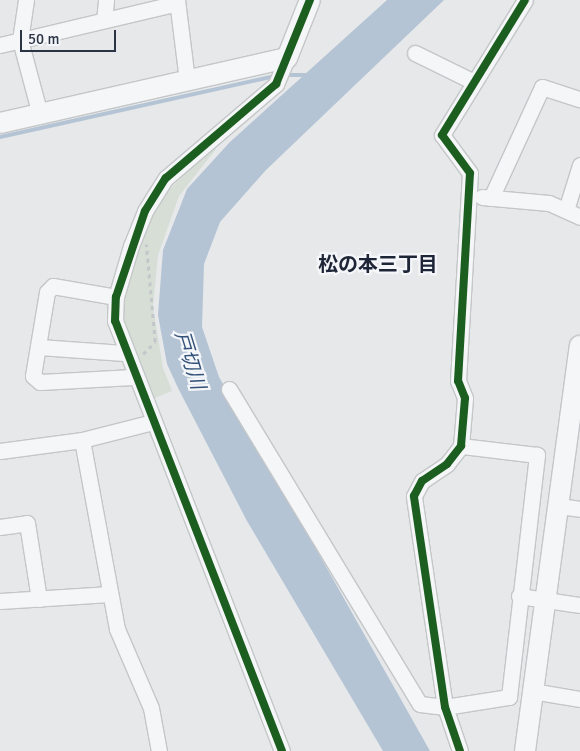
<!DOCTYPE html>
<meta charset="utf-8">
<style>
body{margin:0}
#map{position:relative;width:580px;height:751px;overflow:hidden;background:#e6e8ea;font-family:Signika,"Noto Sans JP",sans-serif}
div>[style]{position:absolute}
.green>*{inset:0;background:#d6ded6}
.water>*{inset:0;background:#b4c4d5}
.stream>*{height:4px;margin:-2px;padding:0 2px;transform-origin:2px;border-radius:2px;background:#b4c4d5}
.path>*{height:2.5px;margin-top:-1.25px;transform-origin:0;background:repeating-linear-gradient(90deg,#c5c6ca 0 4px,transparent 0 8px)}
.roads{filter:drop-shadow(1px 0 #c4c6c8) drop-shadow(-1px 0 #c4c6c8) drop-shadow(0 1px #c4c6c8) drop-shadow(0 -1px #c4c6c8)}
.minor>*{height:15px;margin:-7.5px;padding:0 7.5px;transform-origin:7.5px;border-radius:7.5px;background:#f5f6f7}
.tertiary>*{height:20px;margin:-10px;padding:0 10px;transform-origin:10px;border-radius:10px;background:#f5f6f7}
.cycleway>*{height:8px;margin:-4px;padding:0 4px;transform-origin:4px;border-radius:4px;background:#1b5e20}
span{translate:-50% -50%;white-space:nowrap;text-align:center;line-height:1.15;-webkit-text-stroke:4.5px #f4f6f9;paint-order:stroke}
.neighbourhood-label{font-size:20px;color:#1d2536;font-weight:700}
.water-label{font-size:20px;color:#34527a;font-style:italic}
.scale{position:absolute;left:20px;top:30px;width:96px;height:22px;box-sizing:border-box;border:2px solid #2b3445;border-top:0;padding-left:6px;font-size:15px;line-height:18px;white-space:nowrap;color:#2b3445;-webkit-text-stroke:4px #f4f6f9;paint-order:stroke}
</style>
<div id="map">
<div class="green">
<i style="clip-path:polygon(212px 147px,216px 149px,179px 196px,158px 255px,153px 307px,163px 368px,172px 391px,152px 399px,124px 329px,123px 306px,148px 220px,163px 196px)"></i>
</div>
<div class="water">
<i style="clip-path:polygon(387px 0,444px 0,266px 170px,220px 222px,204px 264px,202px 327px,219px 377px,430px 751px,383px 751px,247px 521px,178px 388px,167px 364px,158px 315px,163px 250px,187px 189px,230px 142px)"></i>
</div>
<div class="stream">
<i style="left:285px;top:75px;width:23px"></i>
<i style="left:0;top:137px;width:283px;rotate:-12.5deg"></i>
</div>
<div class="path">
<i style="left:143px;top:354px;width:17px;rotate:-45deg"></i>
<i style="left:155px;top:342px;width:98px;rotate:-95.2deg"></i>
</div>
<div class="roads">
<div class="minor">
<i style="left:26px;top:0;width:40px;rotate:98.5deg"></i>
<i style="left:20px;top:40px;width:73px;rotate:75deg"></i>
<i style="left:177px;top:0;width:81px;rotate:82.9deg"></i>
<i style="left:104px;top:20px;width:20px;rotate:-84deg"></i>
<i style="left:0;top:45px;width:182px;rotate:-13.3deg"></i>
<i style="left:415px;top:53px;width:64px;rotate:26.2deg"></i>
<i style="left:482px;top:197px;width:67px;rotate:5.1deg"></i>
<i style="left:549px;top:203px;width:34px;rotate:24deg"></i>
<i style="left:491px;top:198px;width:122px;rotate:-65.3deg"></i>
<i style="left:542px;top:87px;width:40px;rotate:18deg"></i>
<i style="left:566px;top:210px;width:47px;rotate:-72.7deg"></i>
<i style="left:116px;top:297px;width:64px;rotate:-170.1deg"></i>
<i style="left:53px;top:286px;width:8px;rotate:135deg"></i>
<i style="left:47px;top:292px;width:85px;rotate:99.5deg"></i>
<i style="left:33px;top:376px;width:9px;rotate:41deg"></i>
<i style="left:40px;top:382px;width:93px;rotate:-3.1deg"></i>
<i style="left:39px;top:347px;width:85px;rotate:4deg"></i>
<i style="left:229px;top:389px;width:368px;rotate:58.8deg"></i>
<i style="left:420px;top:704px;width:25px;rotate:7deg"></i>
<i style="left:445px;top:707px;width:65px;rotate:-8.9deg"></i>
<i style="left:509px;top:697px;width:244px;rotate:-83.4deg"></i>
<i style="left:537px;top:455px;width:77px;rotate:-173.2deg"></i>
<i style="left:82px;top:440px;width:192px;rotate:79.5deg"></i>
<i style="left:117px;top:629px;width:86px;rotate:66.7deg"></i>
<i style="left:151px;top:708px;width:44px;rotate:79.5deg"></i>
<i style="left:0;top:451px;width:83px;rotate:-7.6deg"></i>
<i style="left:82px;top:440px;width:73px;rotate:-14.2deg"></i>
<i style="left:559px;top:506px;width:21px;rotate:8deg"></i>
<i style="left:0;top:527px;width:27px;rotate:-8deg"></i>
<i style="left:27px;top:523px;width:77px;rotate:81deg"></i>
<i style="left:519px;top:596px;width:62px;rotate:8.4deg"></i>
<i style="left:0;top:601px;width:110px;rotate:-3.6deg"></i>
<i style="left:532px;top:691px;width:49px;rotate:9.5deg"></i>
<i style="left:282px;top:751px;width:461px;rotate:-111.2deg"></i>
<i style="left:115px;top:321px;width:24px;rotate:-88deg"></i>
<i style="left:116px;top:297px;width:53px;rotate:-73.6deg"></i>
<i style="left:131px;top:246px;width:38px;rotate:-68deg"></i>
<i style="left:145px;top:211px;width:39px;rotate:-58deg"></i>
<i style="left:166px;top:178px;width:145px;rotate:-40.5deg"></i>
<i style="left:276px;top:84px;width:28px;rotate:-67deg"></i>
<i style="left:460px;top:751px;width:46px;rotate:-108.8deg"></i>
<i style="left:445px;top:707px;width:213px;rotate:-98.4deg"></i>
<i style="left:414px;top:496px;width:17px;rotate:-62deg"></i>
<i style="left:422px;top:481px;width:30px;rotate:-34deg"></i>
<i style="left:447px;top:464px;width:23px;rotate:-52deg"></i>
<i style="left:461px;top:446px;width:48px;rotate:-85.2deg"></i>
<i style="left:465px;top:398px;width:18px;rotate:-112deg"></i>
<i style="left:458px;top:381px;width:208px;rotate:-86.7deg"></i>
<i style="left:470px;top:173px;width:47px;rotate:-126.4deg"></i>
<i style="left:442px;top:135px;width:158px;rotate:-58.4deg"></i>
</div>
<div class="tertiary">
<i style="left:0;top:123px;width:294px;rotate:-12.8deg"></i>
<i style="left:287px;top:58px;width:62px;rotate:-68.4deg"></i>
<i style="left:525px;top:751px;width:409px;rotate:-82.3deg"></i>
</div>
</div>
<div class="cycleway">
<i style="left:282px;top:751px;width:461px;rotate:-111.2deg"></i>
<i style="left:115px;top:321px;width:24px;rotate:-88deg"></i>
<i style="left:116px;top:297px;width:91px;rotate:-71.4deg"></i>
<i style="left:145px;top:211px;width:39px;rotate:-58deg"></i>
<i style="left:166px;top:178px;width:145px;rotate:-40.5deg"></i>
<i style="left:276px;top:84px;width:91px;rotate:-68deg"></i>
<i style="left:460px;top:751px;width:46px;rotate:-108.8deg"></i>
<i style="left:445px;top:707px;width:213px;rotate:-98.4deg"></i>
<i style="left:414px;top:496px;width:17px;rotate:-62deg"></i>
<i style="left:422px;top:481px;width:30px;rotate:-34deg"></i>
<i style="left:447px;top:464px;width:23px;rotate:-52deg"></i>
<i style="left:461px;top:446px;width:48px;rotate:-85.2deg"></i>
<i style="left:465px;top:398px;width:18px;rotate:-112deg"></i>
<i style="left:458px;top:381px;width:208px;rotate:-86.7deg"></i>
<i style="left:470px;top:173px;width:47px;rotate:-126.4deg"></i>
<i style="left:442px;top:135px;width:158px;rotate:-58.4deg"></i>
</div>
<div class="neighbourhood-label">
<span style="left:378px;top:264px">松の本三丁目</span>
</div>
<div class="water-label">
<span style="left:190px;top:360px;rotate:73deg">戸切川</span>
</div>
<div class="scale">50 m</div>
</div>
